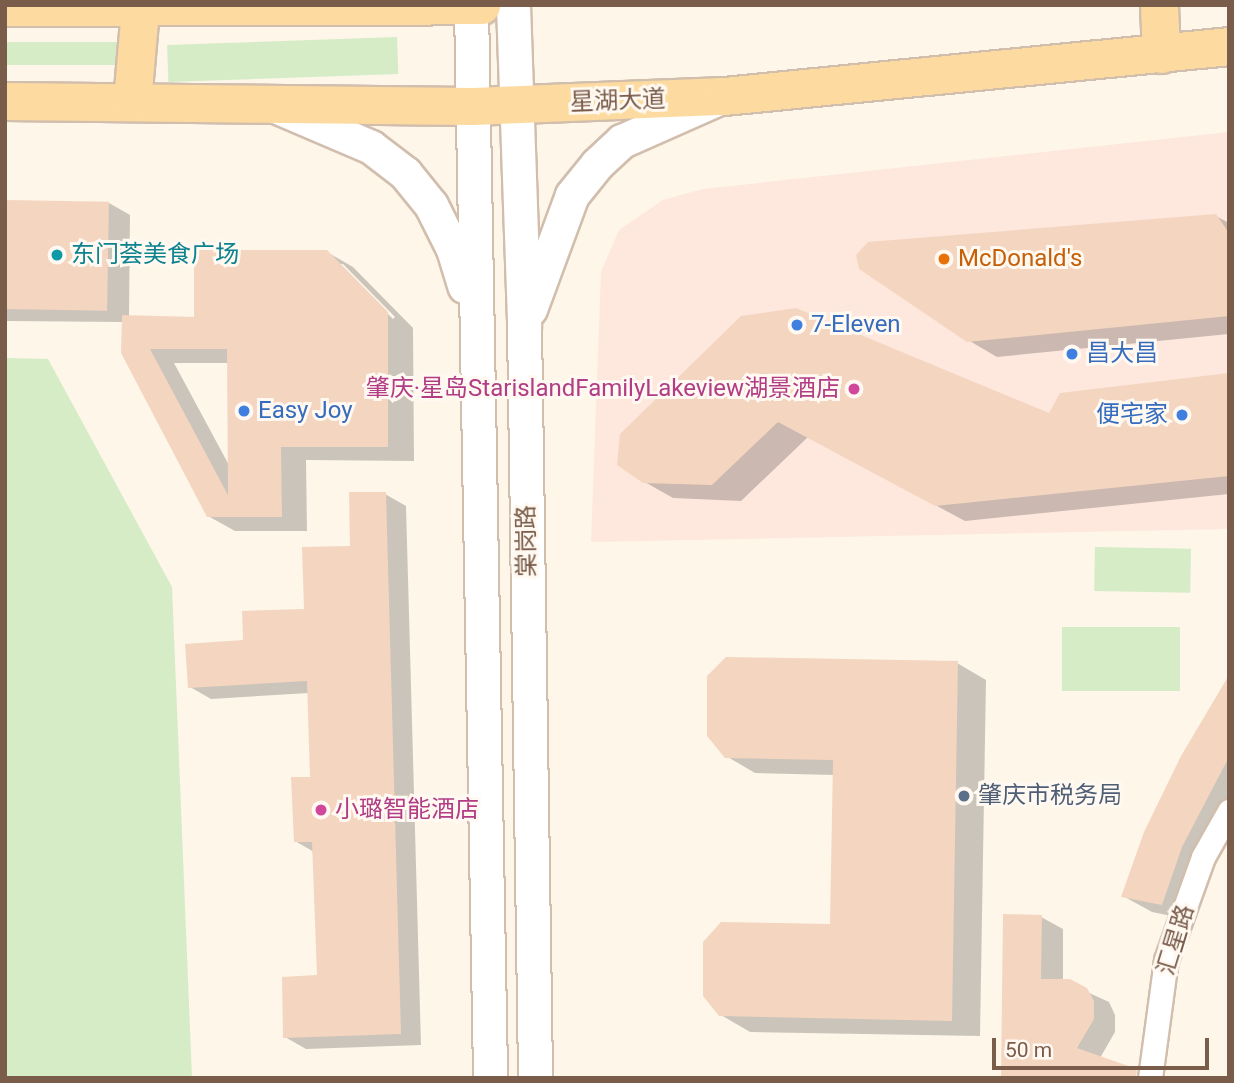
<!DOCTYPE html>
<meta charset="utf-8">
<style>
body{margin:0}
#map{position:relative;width:1234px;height:1083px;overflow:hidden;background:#fdf6e9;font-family:Roboto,"Noto Sans SC",sans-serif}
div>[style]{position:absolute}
.commercial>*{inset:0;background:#fee7dd}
.green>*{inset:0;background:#d5ecc6;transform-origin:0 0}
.shadow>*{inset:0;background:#0003}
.building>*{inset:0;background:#f4d5c0;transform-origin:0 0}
.roads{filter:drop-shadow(2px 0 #d1bead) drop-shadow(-2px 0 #d1bead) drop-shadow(0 2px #d1bead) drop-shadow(0 -2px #d1bead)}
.street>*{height:23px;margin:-11.5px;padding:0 11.5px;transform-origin:11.5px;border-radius:11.5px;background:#fff}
.secondary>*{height:33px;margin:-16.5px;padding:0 16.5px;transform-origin:16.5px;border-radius:16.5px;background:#fff}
.primary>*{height:37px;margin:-18.5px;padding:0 18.5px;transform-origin:18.5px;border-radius:18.5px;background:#fddba0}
.dots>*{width:19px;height:19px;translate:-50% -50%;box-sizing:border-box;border:4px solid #fff9f1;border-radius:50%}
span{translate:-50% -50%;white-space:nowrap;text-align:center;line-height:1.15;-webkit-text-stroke:6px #fff9f1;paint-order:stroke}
.street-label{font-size:24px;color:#7a5c4b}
.culture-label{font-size:24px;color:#0d838f}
.left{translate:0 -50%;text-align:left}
.food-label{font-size:24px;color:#c56008}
.shop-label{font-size:24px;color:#366cbe}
.right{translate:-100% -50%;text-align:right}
.hotel-label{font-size:24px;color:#b23c85}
.service-label{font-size:24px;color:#4e5e75}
.frame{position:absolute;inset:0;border:7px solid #7a5c4b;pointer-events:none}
.scale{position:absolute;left:992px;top:1038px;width:217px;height:32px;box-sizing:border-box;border:4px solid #7a5c4b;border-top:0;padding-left:9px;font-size:21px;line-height:24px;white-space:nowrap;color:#7a5c4b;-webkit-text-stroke:5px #fff9f1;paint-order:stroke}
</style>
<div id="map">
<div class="commercial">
<i style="clip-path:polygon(1229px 132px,1229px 529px,591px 542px,601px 272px,619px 230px,663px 200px,703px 189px)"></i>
</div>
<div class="green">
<i style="left:397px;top:37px;width:37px;height:230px;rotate:88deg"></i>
<i style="left:5px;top:42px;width:120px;height:23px"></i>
<i style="clip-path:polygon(5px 358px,48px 359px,172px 587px,192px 1078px,5px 1078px)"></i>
<i style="left:1095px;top:547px;width:96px;height:44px;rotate:1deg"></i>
<i style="left:1062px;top:627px;width:118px;height:64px"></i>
</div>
<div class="shadow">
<i style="clip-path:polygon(evenodd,5px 201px,109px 203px,130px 215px,129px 317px,196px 319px,327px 252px,353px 267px,413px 328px,414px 461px,306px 460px,307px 531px,235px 531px,208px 516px,123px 322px,5px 321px,5px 201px,338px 264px,343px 264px,395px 317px,393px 319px,338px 264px,5px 201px,174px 363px,229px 363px,230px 467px,174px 363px)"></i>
<i style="clip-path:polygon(1216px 216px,1229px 223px,1229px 334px,997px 357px,968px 340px)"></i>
<i style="clip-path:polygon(742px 317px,1050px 416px,1229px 375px,1229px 494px,965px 521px,808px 437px,741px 501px,673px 498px,643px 481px)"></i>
<i style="clip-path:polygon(385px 494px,406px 506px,421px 1045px,306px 1049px,285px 1037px,319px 977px,314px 852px,295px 841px,312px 778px,309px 693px,211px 699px,190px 687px,245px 642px,306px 611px)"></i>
<i style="clip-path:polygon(957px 663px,986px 680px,980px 1036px,750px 1032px,721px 1015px,832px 926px,834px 775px,755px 773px,726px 756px)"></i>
<i style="clip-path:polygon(1229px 687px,1229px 827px,1210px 863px,1191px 920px,1152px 912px,1123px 896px)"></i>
<i style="clip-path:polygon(1041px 917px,1063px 929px,1063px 981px,1109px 1002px,1115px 1015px,1115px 1032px,1100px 1058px,1139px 1078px,1003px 1078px)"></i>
</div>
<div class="building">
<i style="left:5px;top:200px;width:104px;height:109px;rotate:1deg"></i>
<i style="clip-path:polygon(1216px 214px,1229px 233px,1229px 316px,967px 342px,859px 269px,856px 255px,868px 242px)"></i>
<i style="clip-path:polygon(evenodd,194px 250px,327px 250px,388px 312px,388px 447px,281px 447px,282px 517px,207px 517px,121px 353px,122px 315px,194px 317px,194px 250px,150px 349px,227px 349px,228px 495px,150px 349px)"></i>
<i style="clip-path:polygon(796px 308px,1049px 413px,1060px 393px,1229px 373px,1229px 476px,935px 506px,778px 422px,712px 485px,643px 483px,617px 465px,620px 434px,741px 316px)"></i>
<i style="clip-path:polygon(349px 492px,386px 492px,401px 1034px,283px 1038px,282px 977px,317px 975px,312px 842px,294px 842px,291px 777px,310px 777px,307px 681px,188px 688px,185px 644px,243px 640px,242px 611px,304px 609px,302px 547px,350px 546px)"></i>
<i style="clip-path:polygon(726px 657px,958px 661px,952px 1021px,719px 1016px,703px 996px,703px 942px,721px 922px,830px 924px,833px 760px,725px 758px,707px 736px,707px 676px)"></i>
<i style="clip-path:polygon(1229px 675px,1229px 757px,1182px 847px,1162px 905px,1121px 897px,1144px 832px,1181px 756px)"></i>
<i style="clip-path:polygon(1003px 914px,1042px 915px,1041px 979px,1070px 979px,1087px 988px,1094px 1001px,1094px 1019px,1077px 1048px,1137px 1069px,1136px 1078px,1001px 1078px)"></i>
</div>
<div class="roads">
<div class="street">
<i style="left:1150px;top:1078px;width:119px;rotate:-82.3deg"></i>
<i style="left:1166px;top:960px;width:109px;rotate:-70.2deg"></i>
<i style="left:1203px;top:857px;width:53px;rotate:-60.5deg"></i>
</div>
<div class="secondary">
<i style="left:513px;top:5px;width:319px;rotate:88deg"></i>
<i style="left:524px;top:324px;width:754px;rotate:89.16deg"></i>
<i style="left:471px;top:6px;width:1072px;rotate:88.98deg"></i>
<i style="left:273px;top:105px;width:107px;rotate:23.2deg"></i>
<i style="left:371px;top:147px;width:43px;rotate:37.4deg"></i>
<i style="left:405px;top:173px;width:41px;rotate:50.9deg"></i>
<i style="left:431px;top:205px;width:49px;rotate:63.4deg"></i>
<i style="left:453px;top:249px;width:39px;rotate:73deg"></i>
<i style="left:530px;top:309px;width:121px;rotate:-69.8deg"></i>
<i style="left:572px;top:195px;width:40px;rotate:-51deg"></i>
<i style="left:597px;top:164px;width:34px;rotate:-43deg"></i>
<i style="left:622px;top:141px;width:104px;rotate:-23.9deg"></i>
</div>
<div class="primary">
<i style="left:1159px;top:5px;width:49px;rotate:87.7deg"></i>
<i style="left:5px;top:7px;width:476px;rotate:-0.2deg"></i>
<i style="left:5px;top:101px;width:467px;rotate:0.6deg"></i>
<i style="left:472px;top:106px;width:252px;rotate:-2.3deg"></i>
<i style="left:724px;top:96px;width:507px;rotate:-5.65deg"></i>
<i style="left:132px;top:101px;width:92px;rotate:-85deg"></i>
</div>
</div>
<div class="dots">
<i style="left:57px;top:255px;background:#0f9aa8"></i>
<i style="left:944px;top:259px;background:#e8710a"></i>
<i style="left:797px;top:325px;background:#3f7fe0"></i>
<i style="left:1072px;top:354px;background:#3f7fe0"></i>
<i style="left:854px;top:389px;background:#d1479c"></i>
<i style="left:244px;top:411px;background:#3f7fe0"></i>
<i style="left:1182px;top:415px;background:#3f7fe0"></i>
<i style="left:964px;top:796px;background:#5c6f8a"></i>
<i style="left:321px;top:810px;background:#d1479c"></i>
</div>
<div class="street-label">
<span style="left:618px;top:101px;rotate:-2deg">星湖大道</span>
<span style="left:527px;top:541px;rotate:-91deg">棠岗路</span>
<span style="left:1176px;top:940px;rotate:-73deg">汇星路</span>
</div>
<div class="culture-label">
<span class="left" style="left:71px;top:255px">东门荟美食广场</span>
</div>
<div class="food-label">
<span class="left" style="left:958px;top:259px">McDonald's</span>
</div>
<div class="shop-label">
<span class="left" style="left:811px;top:325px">7-Eleven</span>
<span class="left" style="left:1086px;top:354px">昌大昌</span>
<span class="left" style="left:258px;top:411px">Easy Joy</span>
<span class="right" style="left:1168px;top:415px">便宅家</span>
</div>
<div class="hotel-label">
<span class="right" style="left:840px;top:389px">肇庆·星岛StarislandFamilyLakeview湖景酒店</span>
<span class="left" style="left:335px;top:810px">小璐智能酒店</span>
</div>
<div class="service-label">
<span class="left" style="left:978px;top:796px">肇庆市税务局</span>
</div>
<div class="frame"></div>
<div class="scale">50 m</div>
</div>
